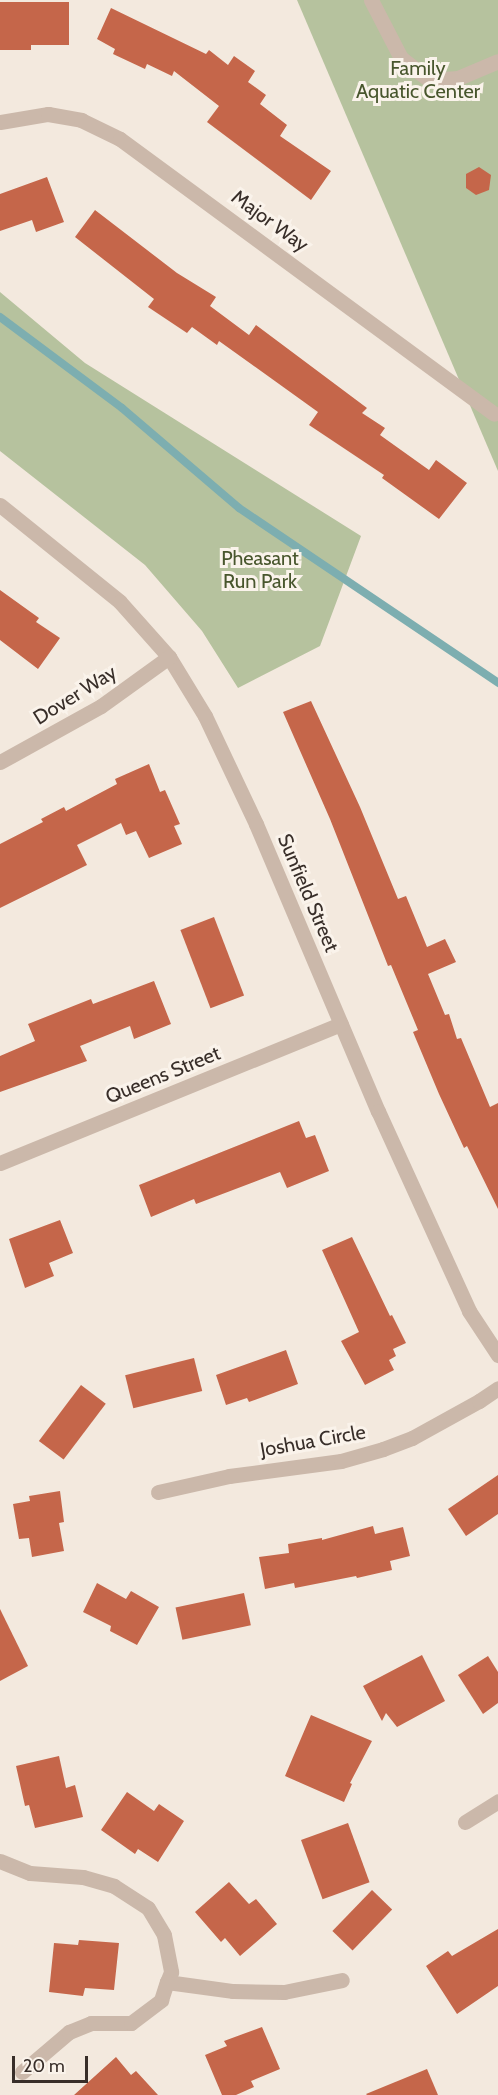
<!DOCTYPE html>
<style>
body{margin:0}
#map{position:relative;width:498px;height:2095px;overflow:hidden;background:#f3e9de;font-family:Cabin,sans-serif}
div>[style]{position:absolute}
.green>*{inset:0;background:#b6c29e}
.stream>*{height:8px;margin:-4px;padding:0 4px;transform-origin:4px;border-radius:4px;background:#7daeb0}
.building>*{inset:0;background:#c5664a;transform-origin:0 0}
.lane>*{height:15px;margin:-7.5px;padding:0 7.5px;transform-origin:7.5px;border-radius:7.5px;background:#cbb8aa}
.street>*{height:15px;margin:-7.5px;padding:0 7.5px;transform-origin:7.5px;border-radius:7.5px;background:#cbb8aa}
span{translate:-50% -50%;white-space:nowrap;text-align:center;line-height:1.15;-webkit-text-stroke:6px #faf3eb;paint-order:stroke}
.park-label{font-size:20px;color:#48562d}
.street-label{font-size:20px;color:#382e29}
.scale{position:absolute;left:12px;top:2056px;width:76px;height:27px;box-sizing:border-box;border:3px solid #382e29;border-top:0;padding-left:8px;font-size:18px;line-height:21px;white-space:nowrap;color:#382e29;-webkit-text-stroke:4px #faf3eb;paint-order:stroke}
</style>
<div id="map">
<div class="green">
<i style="clip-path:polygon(297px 0,498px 0,498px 471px)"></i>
<i style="clip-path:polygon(0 292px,85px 363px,361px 536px,320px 646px,238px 688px,202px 631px,145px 565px,0 451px)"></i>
</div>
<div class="stream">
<i style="left:0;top:317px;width:152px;rotate:36.7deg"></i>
<i style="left:122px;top:408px;width:154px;rotate:40.5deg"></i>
<i style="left:239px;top:508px;width:313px;rotate:34deg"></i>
</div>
<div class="building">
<i style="clip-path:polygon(0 2px,69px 2px,69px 45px,31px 45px,31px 50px,0 50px)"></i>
<i style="clip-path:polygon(111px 8px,206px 54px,209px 50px,228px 65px,234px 56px,255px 71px,248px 82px,266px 95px,260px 104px,287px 125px,280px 136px,331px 171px,311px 200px,207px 122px,219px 106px,174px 71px,172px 76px,147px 64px,145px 69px,113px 54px,115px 49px,97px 39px)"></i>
<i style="clip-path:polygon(479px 167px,491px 175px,489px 190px,476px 195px,466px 188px,466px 174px)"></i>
<i style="clip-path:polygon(47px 177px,64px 222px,36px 232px,32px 220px,0 231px,0 194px)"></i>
<i style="clip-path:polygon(95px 210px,177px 273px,216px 297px,210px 306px,249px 335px,256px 325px,367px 408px,362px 413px,385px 428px,380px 435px,429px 470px,436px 460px,467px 483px,439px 519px,382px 478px,384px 475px,309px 425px,318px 412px,219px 341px,217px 345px,192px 327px,187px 333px,148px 307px,154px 299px,75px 237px)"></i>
<i style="clip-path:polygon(0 590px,39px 618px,36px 622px,60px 638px,38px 669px,0 640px)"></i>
<i style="clip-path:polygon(311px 701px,360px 807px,398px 899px,406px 896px,427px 947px,445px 939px,456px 962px,428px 974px,445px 1015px,449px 1014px,457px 1039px,461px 1038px,490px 1107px,498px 1103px,498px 1209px,467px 1146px,464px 1148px,439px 1094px,413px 1032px,418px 1030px,391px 965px,388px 966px,330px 819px,283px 712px)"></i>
<i style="clip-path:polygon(149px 764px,160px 792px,165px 790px,180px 824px,174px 826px,182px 844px,149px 858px,136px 831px,126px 835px,121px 823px,77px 845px,87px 865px,0 908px,0 844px,43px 822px,41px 819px,64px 807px,66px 811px,117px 784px,115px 779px)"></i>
<i style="left:214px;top:917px;width:84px;height:36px;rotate:69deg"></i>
<i style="clip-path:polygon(154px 981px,171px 1024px,134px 1039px,130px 1026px,80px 1046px,87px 1061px,0 1092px,0 1056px,35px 1041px,28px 1024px,91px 999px,93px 1004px)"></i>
<i style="clip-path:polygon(299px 1121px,306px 1138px,315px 1135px,329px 1171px,287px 1188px,280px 1172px,196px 1204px,194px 1199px,151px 1217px,139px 1185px)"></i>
<i style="clip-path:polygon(60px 1220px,73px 1253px,49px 1263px,54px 1276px,25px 1288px,9px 1239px)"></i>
<i style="clip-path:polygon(352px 1237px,390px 1316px,392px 1315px,406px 1343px,393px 1349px,396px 1356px,389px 1360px,394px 1370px,365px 1385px,341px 1341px,359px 1332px,322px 1250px)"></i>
<i style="clip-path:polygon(286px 1350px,298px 1384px,249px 1402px,247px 1398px,226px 1405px,216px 1375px)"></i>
<i style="left:194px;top:1358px;width:34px;height:71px;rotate:76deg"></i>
<i style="left:81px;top:1385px;width:31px;height:70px;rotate:37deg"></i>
<i style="clip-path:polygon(498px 1475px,498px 1514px,466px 1536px,448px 1509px)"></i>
<i style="clip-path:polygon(60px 1491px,64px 1522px,59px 1523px,64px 1551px,32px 1557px,29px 1538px,19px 1539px,13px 1504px,30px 1501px,29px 1496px)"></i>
<i style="clip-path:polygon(373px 1526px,375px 1534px,403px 1527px,410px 1556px,390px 1561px,392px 1570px,357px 1578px,356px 1576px,295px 1588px,294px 1583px,265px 1589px,259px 1557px,289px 1553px,288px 1544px,322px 1538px,322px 1540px)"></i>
<i style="clip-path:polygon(97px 1583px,126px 1599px,131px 1591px,159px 1607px,137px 1645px,110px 1631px,111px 1626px,83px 1612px)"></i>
<i style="left:244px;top:1593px;width:33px;height:70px;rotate:78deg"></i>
<i style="clip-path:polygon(0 1609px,28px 1666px,0 1681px)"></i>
<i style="clip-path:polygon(422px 1655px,445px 1701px,397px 1727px,386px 1713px,382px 1721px,363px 1686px)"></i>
<i style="clip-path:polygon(488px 1656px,498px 1672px,498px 1703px,483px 1714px,458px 1675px)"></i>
<i style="clip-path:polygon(311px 1715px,372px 1741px,350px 1783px,352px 1784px,344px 1802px,285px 1776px)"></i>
<i style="clip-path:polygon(59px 1756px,66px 1788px,75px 1785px,83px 1817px,35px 1828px,29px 1805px,25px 1806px,16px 1766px)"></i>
<i style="clip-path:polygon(127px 1792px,154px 1811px,159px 1804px,184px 1821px,158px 1862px,138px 1849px,135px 1854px,101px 1830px)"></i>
<i style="left:348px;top:1823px;width:63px;height:50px;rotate:70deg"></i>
<i style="clip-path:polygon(229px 1882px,249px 1904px,256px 1899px,277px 1924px,240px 1956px,225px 1938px,221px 1942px,195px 1912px)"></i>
<i style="left:372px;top:1890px;width:28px;height:57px;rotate:44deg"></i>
<i style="clip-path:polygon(498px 1929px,498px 1986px,457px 2014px,426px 1966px,448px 1951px,452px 1956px)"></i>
<i style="clip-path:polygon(79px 1940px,119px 1943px,114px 1990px,85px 1988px,83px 1996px,49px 1992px,54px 1943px,78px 1945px)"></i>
<i style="clip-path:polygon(262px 2027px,280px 2069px,251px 2081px,254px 2087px,236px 2095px,222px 2095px,205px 2055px,227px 2046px,224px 2041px)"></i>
<i style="clip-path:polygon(116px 2057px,131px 2075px,136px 2071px,158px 2095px,74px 2095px)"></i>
<i style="clip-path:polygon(427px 2069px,438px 2095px,367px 2095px,366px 2094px)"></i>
</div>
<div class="lane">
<i style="left:371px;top:0;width:65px;rotate:62.7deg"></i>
<i style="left:401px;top:58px;width:36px;rotate:38deg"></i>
<i style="left:429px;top:80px;width:29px;rotate:-4deg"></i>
<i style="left:458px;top:78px;width:43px;rotate:-23deg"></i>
<i style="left:0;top:1861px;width:32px;rotate:22deg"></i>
<i style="left:30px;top:1873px;width:53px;rotate:4.3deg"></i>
<i style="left:83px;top:1877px;width:32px;rotate:16deg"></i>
<i style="left:114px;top:1886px;width:40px;rotate:32.9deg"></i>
<i style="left:148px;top:1908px;width:31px;rotate:59deg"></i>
<i style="left:164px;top:1935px;width:38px;rotate:79deg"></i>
<i style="left:171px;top:1972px;width:11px;rotate:112deg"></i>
<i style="left:167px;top:1982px;width:67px;rotate:7.8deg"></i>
<i style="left:233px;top:1991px;width:51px;rotate:1.1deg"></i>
<i style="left:284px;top:1992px;width:59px;rotate:-11.7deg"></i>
</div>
<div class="street">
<i style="left:0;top:122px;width:49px;rotate:-9.5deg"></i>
<i style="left:48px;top:114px;width:34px;rotate:10deg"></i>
<i style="left:81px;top:120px;width:43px;rotate:26deg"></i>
<i style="left:120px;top:139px;width:464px;rotate:36.3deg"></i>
<i style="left:0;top:505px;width:154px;rotate:38.9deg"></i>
<i style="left:120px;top:602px;width:74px;rotate:48.3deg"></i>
<i style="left:169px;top:657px;width:69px;rotate:58.6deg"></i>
<i style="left:205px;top:716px;width:119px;rotate:64.7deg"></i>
<i style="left:256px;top:824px;width:312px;rotate:67deg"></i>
<i style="left:378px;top:1111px;width:220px;rotate:65.5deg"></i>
<i style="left:469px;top:1311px;width:53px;rotate:56.6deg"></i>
<i style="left:0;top:762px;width:115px;rotate:-29deg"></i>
<i style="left:101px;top:706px;width:84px;rotate:-35.8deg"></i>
<i style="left:0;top:1163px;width:368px;rotate:-22.2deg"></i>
<i style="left:158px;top:1492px;width:73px;rotate:-12.7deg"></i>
<i style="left:229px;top:1476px;width:113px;rotate:-7.6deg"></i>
<i style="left:341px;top:1461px;width:44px;rotate:-15.9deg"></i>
<i style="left:383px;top:1449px;width:31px;rotate:-21deg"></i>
<i style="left:412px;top:1438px;width:77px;rotate:-28.9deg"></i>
<i style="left:479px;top:1401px;width:23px;rotate:-34deg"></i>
<i style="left:465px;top:1822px;width:39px;rotate:-32deg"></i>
<i style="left:22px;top:2072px;width:62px;rotate:-40.4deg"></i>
<i style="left:69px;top:2032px;width:24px;rotate:-22deg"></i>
<i style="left:91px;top:2023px;width:40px"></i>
<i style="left:131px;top:2023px;width:38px;rotate:-37deg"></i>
<i style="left:161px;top:2000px;width:19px;rotate:-72deg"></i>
</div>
<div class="park-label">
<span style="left:418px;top:80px">Family<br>Aquatic Center</span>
<span style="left:260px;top:570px">Pheasant<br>Run Park</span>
</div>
<div class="street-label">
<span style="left:270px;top:221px;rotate:36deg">Major Way</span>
<span style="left:75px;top:695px;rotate:-32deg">Dover Way</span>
<span style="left:308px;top:893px;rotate:67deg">Sunfield Street</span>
<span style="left:163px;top:1075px;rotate:-22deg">Queens Street</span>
<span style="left:313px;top:1441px;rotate:-10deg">Joshua Circle</span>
</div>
<div class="scale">20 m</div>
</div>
